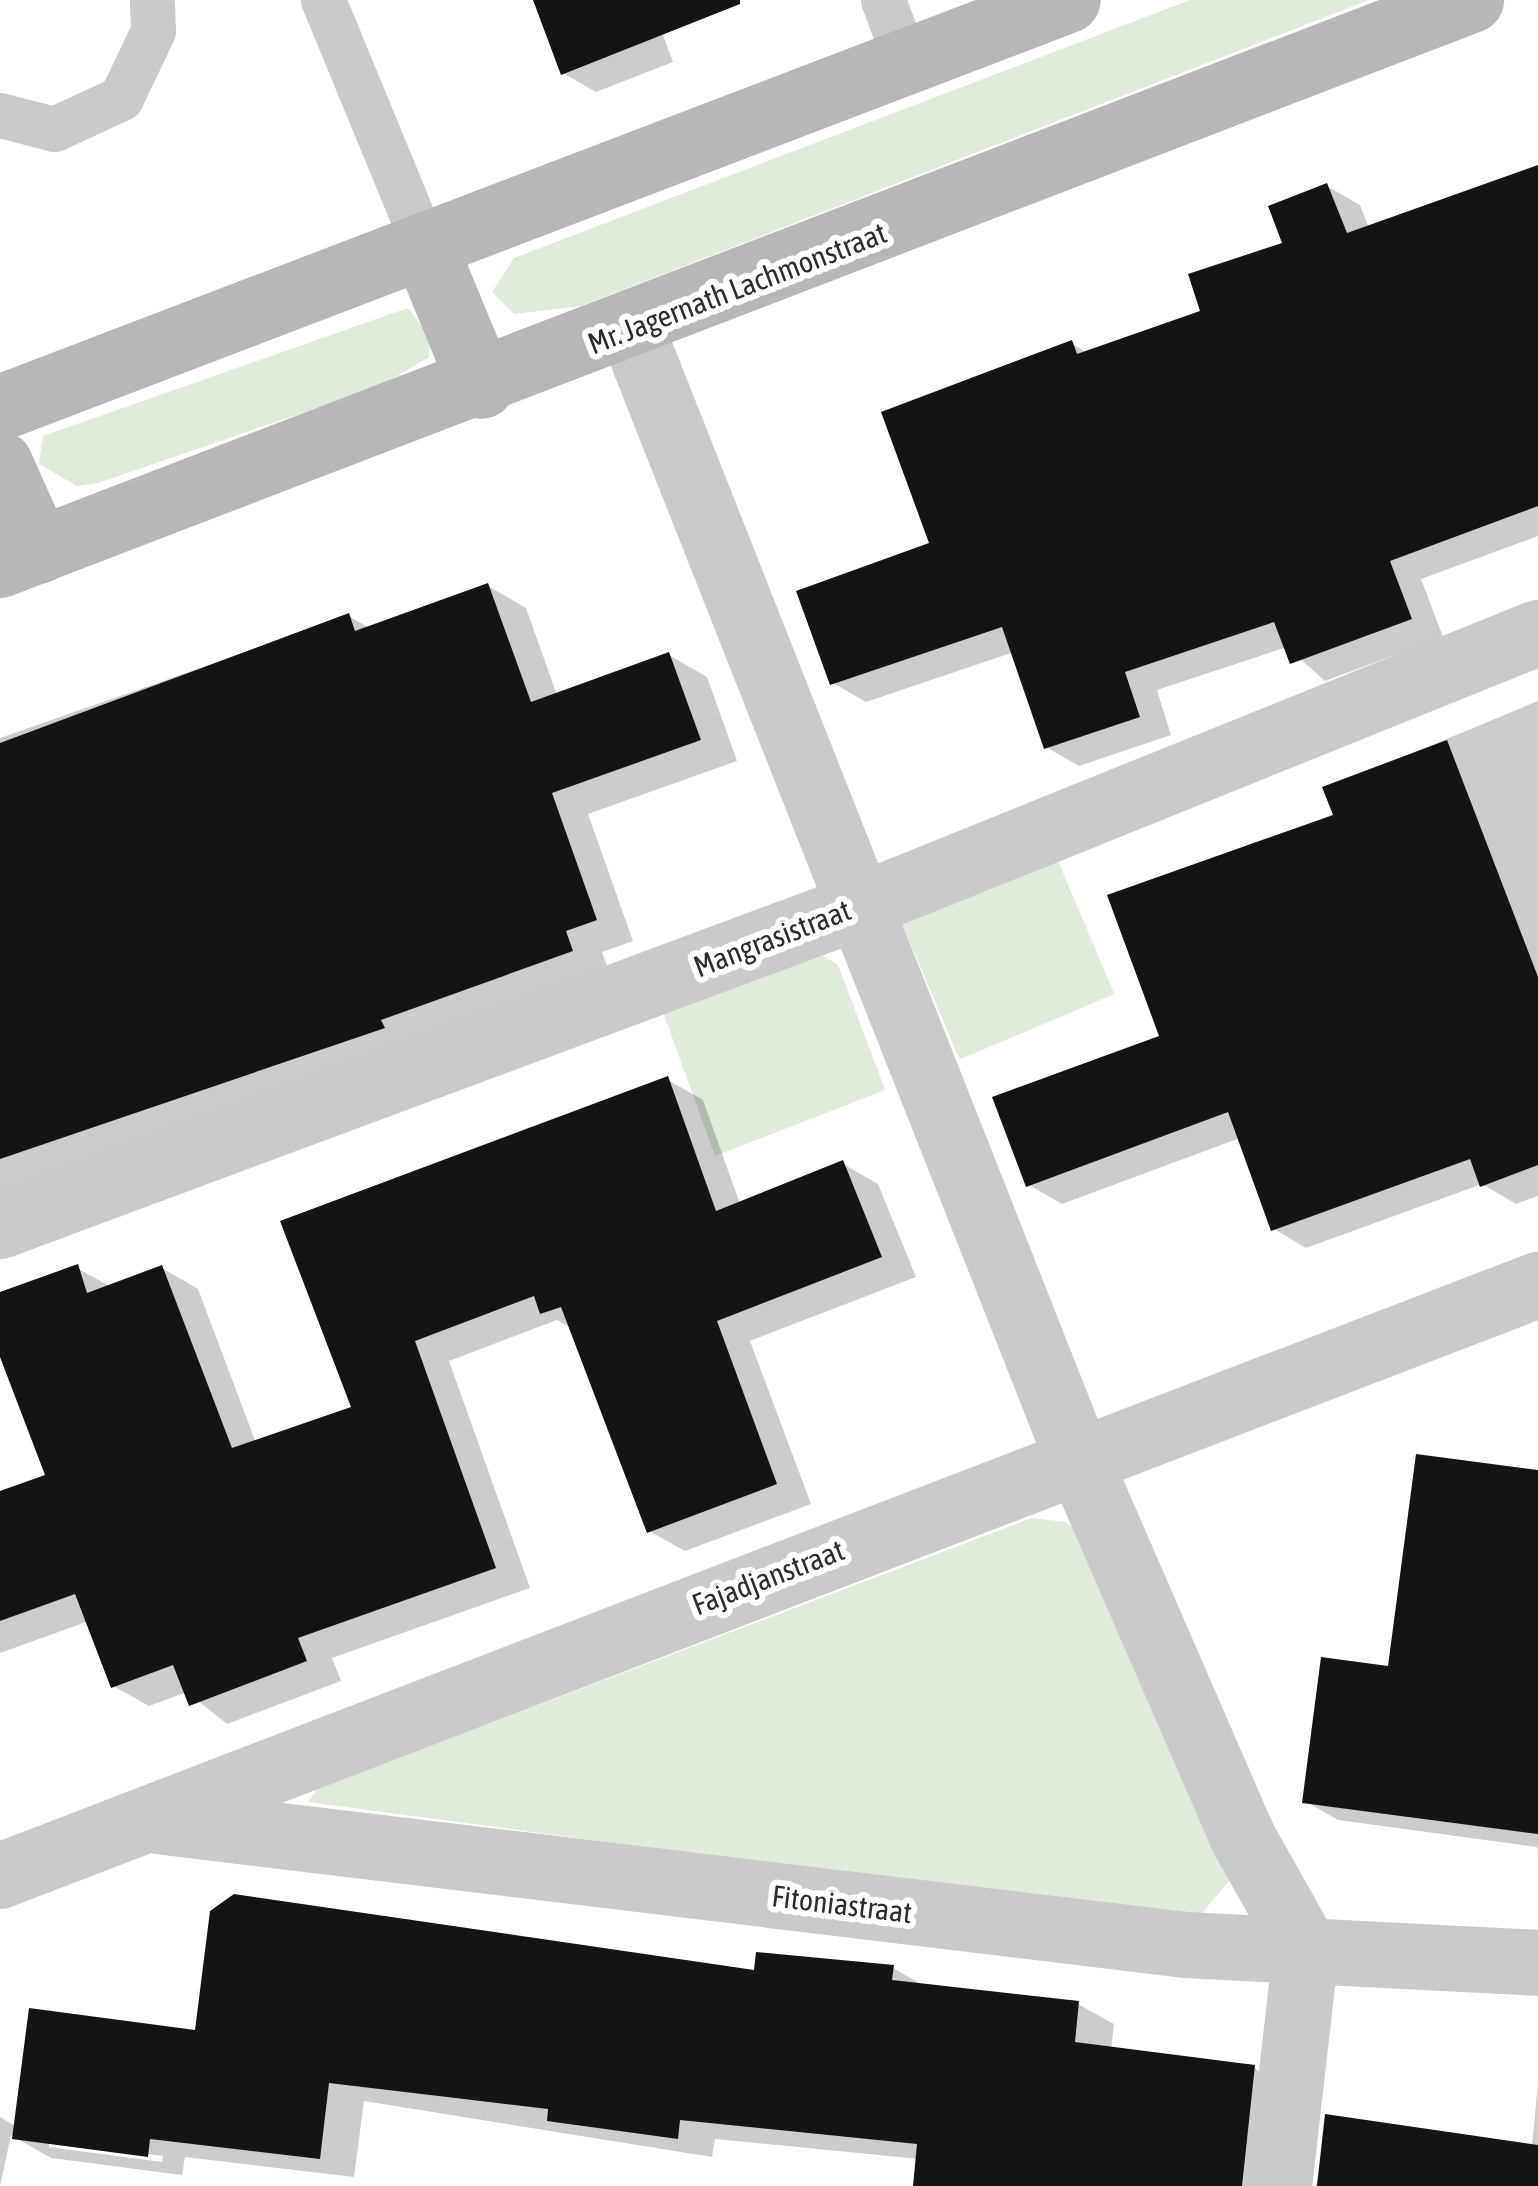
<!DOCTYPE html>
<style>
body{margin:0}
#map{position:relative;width:1538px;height:2186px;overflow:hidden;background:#fff;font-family:"Asap Condensed",sans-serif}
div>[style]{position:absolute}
.green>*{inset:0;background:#dfecda;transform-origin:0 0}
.shadow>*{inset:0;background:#0003}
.building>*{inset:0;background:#141414}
.lane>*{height:45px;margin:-22.5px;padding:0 22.5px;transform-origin:22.5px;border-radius:22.5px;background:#cacaca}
.street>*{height:66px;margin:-33px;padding:0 33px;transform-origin:33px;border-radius:33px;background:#cacaca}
.secondary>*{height:66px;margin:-33px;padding:0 33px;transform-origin:33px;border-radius:33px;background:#b7b7b7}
span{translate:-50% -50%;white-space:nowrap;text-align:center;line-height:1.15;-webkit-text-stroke:12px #fff;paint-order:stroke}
.street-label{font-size:30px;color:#2d2d2d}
</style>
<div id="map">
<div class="green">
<i style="clip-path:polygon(1190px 0,1369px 0,581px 306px,514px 314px,492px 292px,514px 258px)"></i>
<i style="clip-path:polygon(408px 308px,430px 337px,429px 357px,381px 386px,98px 483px,77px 486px,39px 464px,43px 436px)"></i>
<i style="left:1055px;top:854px;width:152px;height:168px;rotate:67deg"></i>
<i style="clip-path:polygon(820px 954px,838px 965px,885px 1090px,715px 1156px,663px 1012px)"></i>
<i style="clip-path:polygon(1032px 1518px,1066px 1522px,1087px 1539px,1224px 1861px,1229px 1881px,1195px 1921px,308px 1802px,317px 1789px)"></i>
</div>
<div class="shadow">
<i style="clip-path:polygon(536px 0,650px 0,673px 62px,596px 92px,563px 73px)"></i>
<i style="clip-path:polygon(1538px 168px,1538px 536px,1421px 579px,1443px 637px,1325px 681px,1287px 647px,1157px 690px,1171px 735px,1079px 766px,1046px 747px,1014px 652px,866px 702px,833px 683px,1072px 344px,1088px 353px,1204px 313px,1286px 244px,1327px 186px,1360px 205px,1369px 228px)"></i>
<i style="clip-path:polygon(488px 586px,526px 608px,557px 695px,669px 655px,707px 677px,737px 761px,588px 814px,633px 941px,602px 952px,609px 972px,0 1192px,0 738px,349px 616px,371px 629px)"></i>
<i style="clip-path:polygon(1538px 701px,1538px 1196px,1516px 1204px,1482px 1184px,1306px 1248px,1274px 1229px,1240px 1138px,1062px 1204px,1029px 1185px,1162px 1038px,1337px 816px,1326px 789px)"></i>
<i style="clip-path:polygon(668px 1080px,703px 1100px,740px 1204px,843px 1164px,878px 1184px,916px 1277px,750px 1341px,811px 1504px,685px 1551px,649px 1531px,571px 1328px,557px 1320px,449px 1361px,530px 1588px,332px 1658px,341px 1681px,227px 1724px,187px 1692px,149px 1706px,113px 1686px,89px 1621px,0 1653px,0 1495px,49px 1477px,0 1348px,0 1295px,77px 1268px,111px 1287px,162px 1268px,198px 1289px,256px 1443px,355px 1409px,284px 1223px)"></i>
<i style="clip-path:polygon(1538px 1473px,1538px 1856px,1537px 1847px,1338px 1820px,1305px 1801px)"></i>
<i style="clip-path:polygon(evenodd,893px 1968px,926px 1987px,1078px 2004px,1114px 2024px,1111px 2050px,1254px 2068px,1289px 2088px,1278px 2186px,916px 2186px,919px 2159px,715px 2139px,712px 2157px,364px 2101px,354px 2177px,185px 2157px,182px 2175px,51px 2158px,11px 2135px,0 2186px,0 2117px,17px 2127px,197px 2034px,893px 1968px,49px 2141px,163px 2156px,162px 2162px,49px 2147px,49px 2141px)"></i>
<i style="clip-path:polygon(1538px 2083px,1538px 2186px,1316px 2186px,1327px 2118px,1532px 2147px)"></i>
</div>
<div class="building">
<i style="clip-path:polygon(533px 0,740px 0,740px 4px,561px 75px)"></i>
<i style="clip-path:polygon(1538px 165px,1538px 506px,1390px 561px,1412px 619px,1290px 664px,1274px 622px,1125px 672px,1140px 717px,1044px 749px,1002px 627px,830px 685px,796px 591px,929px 543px,881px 412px,1072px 340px,1077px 354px,1200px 311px,1188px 274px,1282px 243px,1268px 206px,1327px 183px,1347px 233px)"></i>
<i style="clip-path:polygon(488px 583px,531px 702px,669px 652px,701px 740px,552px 793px,597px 920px,566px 931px,573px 951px,381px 1020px,385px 1028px,0 1159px,0 743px,349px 613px,355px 631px)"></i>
<i style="clip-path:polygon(1447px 740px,1538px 977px,1538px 1165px,1480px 1187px,1470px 1159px,1271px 1231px,1228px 1112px,1026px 1187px,992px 1097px,1159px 1036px,1107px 895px,1333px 815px,1322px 787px)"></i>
<i style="clip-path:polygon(668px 1076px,716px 1211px,843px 1160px,882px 1257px,717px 1321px,777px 1484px,647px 1533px,561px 1307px,540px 1314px,534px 1296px,415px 1341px,496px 1568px,298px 1638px,307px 1661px,189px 1706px,173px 1665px,111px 1688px,75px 1594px,0 1621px,0 1491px,45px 1475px,0 1357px,0 1292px,78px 1264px,87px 1293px,162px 1265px,232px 1448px,351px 1407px,280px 1221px)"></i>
<i style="clip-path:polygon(1416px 1454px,1538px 1470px,1538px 1834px,1302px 1803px,1321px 1657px,1388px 1666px)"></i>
<i style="clip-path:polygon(234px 1894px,754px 1970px,756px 1952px,894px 1965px,892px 1980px,1079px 2001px,1075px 2042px,1255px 2065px,1242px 2186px,913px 2186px,917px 2144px,680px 2120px,678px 2139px,547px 2121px,548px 2109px,329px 2083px,320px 2159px,150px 2139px,148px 2157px,12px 2139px,29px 2008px,195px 2030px,210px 1911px)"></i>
<i style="clip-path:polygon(1325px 2114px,1538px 2145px,1538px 2186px,1317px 2186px)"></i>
</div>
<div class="lane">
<i style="left:323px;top:0;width:268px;rotate:67.6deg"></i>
<i style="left:883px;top:0;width:66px;rotate:69.6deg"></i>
<i style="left:0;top:115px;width:56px;rotate:14.5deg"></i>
<i style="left:54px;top:129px;width:74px;rotate:-24.8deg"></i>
<i style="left:121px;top:98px;width:74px;rotate:-64.5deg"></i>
<i style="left:153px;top:31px;width:31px;rotate:-92deg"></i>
</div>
<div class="street">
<i style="left:632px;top:330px;width:1211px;rotate:68.44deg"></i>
<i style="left:1077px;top:1456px;width:414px;rotate:66.5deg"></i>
<i style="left:1242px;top:1836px;width:131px;rotate:60.7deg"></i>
<i style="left:1306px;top:1950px;width:238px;rotate:96.5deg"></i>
<i style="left:0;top:1226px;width:910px;rotate:-20.39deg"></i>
<i style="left:853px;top:909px;width:739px;rotate:-21.95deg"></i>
<i style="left:157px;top:1821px;width:1036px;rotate:6.87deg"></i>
<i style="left:1186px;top:1945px;width:352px;rotate:2.9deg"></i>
<i style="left:0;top:1876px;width:1648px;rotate:-21.02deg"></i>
</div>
<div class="secondary">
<i style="left:425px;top:248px;width:149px;rotate:67.6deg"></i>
<i style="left:0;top:408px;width:1143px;rotate:-20.91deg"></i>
<i style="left:0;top:464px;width:95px;rotate:65.9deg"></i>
<i style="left:0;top:565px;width:1576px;rotate:-21.01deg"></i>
</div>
<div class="street-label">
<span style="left:737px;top:288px;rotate:-21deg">Mr. Jagernath Lachmonstraat</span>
<span style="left:772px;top:938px;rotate:-21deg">Mangrasistraat</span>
<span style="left:768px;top:1577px;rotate:-21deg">Fajadjanstraat</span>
<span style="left:842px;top:1904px;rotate:7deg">Fitoniastraat</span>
</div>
</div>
